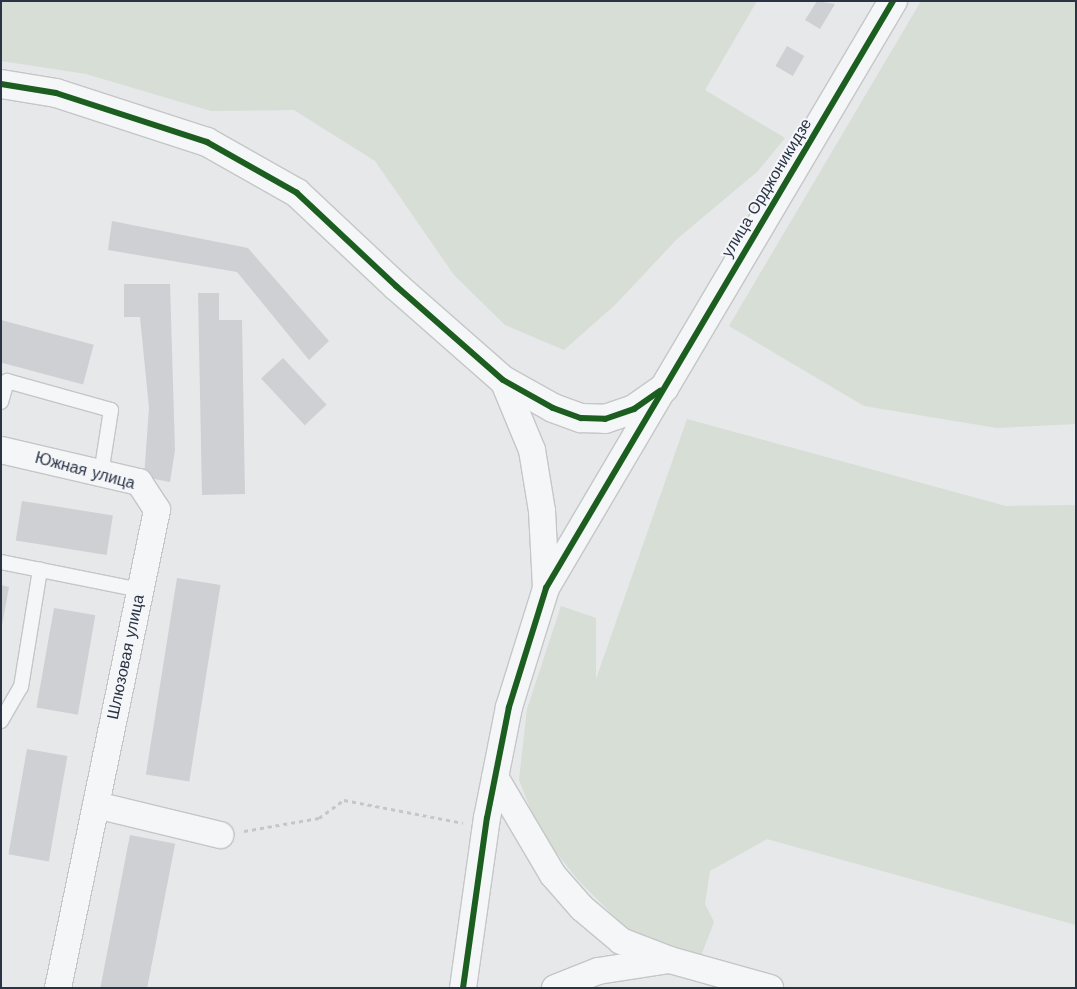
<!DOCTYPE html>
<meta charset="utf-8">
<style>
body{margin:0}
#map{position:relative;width:1077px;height:989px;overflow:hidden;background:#e6e8ea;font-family:"Work Sans",sans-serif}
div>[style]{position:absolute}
.green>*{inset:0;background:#d6ded6}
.building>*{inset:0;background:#ced0d3;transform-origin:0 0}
.path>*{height:3px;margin-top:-1.5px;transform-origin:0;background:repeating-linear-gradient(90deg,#c5c6ca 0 4px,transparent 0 8px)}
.roads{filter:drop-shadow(1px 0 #c4c6c8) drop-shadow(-1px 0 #c4c6c8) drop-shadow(0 1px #c4c6c8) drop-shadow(0 -1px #c4c6c8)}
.service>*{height:14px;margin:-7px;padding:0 7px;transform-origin:7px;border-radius:7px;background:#f5f6f7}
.minor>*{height:26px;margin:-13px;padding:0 13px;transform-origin:13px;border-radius:13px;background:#f5f6f7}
.tertiary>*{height:28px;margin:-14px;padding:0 14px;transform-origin:14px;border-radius:14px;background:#f5f6f7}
.cycleway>*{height:6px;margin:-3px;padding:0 3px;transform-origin:3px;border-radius:3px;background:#1b5e20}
span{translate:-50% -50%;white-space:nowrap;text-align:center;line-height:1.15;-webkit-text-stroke:4px #f4f6f9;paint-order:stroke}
.street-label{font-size:16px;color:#2b3445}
.frame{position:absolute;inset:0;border:2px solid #2b3445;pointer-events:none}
</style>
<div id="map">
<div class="green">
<i style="clip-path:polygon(1px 1px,757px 1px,705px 90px,785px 138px,758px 171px,677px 239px,616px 304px,564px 350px,505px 325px,454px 275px,375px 161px,294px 110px,211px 111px,86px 74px,1px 61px)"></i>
<i style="clip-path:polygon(921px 1px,1076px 1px,1076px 424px,997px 428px,864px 406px,729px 326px)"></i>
<i style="clip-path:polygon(687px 419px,1006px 506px,1076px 505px,1076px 925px,767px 839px,710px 871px,705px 904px,714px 922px,701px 956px,650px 941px,625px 927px,578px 880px,539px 831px,519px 780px,527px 709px,561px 606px,596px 618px,596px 679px)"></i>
</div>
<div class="building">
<i style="clip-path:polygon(817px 1px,835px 4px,820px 29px,805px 20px)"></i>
<i style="left:787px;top:46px;width:20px;height:23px;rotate:30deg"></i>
<i style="clip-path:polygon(112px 221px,248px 248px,329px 341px,309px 360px,237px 272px,108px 250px)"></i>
<i style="clip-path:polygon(124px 284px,170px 284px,175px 450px,170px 482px,144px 477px,149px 408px,140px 317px,124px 317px)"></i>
<i style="clip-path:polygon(198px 293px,219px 293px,219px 320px,242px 320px,245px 494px,202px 495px)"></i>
<i style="left:1px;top:320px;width:96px;height:41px;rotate:15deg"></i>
<i style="left:283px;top:358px;width:64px;height:30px;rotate:47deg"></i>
<i style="left:22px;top:501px;width:92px;height:40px;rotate:9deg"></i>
<i style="left:177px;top:578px;width:44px;height:199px;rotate:9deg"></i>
<i style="clip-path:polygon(1px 585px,9px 587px,2px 625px,1px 625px)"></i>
<i style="left:54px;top:608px;width:42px;height:101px;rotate:10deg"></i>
<i style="left:27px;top:749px;width:41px;height:107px;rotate:10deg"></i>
<i style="left:130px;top:835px;width:46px;height:156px;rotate:11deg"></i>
</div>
<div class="path">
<i style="left:244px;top:831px;width:76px;rotate:-9.8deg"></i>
<i style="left:319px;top:818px;width:31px;rotate:-36deg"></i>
<i style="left:344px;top:800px;width:121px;rotate:10.9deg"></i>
</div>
<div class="roads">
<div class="service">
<i style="left:1px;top:402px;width:22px;rotate:-74deg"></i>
<i style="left:7px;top:381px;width:108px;rotate:15.6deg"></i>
<i style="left:111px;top:410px;width:65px;rotate:98.9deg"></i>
<i style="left:1px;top:562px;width:142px;rotate:11.4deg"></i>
<i style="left:1px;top:721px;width:39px;rotate:-60deg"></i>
<i style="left:21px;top:687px;width:119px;rotate:-80.8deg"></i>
</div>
<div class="minor">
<i style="left:503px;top:380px;width:76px;rotate:67.5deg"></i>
<i style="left:532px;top:450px;width:62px;rotate:80.7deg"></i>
<i style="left:542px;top:511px;width:77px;rotate:87deg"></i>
<i style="left:1px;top:450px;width:142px;rotate:13.1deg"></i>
<i style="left:139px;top:482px;width:33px;rotate:57deg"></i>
<i style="left:157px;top:510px;width:488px;rotate:101.7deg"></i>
<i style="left:495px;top:777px;width:114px;rotate:59.4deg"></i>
<i style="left:553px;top:875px;width:44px;rotate:48.7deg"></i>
<i style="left:582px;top:908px;width:51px;rotate:40.2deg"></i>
<i style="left:621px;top:941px;width:53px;rotate:21.2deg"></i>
<i style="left:670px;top:960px;width:104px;rotate:15.6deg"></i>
<i style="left:96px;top:805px;width:128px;rotate:13.6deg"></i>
<i style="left:463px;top:988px;width:172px;rotate:-82deg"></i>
<i style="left:487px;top:818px;width:113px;rotate:-78.8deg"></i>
<i style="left:509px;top:707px;width:125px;rotate:-72.7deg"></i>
<i style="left:546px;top:588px;width:232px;rotate:-59.5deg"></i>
<i style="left:555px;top:988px;width:46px;rotate:-21.6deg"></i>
<i style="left:598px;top:971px;width:72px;rotate:-8.8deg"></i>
</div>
<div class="tertiary">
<i style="left:1px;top:84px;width:56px;rotate:9.3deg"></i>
<i style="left:56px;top:93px;width:159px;rotate:18deg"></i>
<i style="left:207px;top:142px;width:103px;rotate:29.5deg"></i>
<i style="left:297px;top:193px;width:136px;rotate:43.2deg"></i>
<i style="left:396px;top:286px;width:142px;rotate:41.3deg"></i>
<i style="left:503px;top:380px;width:57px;rotate:29.2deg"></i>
<i style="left:553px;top:408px;width:30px;rotate:20deg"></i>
<i style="left:581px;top:418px;width:24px;rotate:2deg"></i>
<i style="left:605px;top:419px;width:31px;rotate:-19deg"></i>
<i style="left:634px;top:409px;width:37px;rotate:-35deg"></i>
<i style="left:664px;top:388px;width:450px;rotate:-59.4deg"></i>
</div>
</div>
<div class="cycleway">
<i style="left:1px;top:84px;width:56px;rotate:9.3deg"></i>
<i style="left:56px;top:93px;width:159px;rotate:18deg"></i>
<i style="left:207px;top:142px;width:103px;rotate:29.5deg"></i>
<i style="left:297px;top:193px;width:136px;rotate:43.2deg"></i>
<i style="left:396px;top:286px;width:142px;rotate:41.3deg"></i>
<i style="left:503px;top:380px;width:57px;rotate:29.2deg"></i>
<i style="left:553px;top:408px;width:30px;rotate:20deg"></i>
<i style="left:581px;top:418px;width:24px;rotate:2deg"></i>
<i style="left:605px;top:419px;width:31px;rotate:-19deg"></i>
<i style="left:634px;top:409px;width:32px;rotate:-35deg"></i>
<i style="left:463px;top:988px;width:172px;rotate:-82deg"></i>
<i style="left:487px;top:818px;width:113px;rotate:-78.8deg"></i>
<i style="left:509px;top:707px;width:125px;rotate:-72.7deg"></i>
<i style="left:546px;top:588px;width:682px;rotate:-59.41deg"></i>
</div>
<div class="street-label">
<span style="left:767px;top:188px;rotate:-59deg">улица Орджоникидзе</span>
<span style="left:85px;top:471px;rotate:15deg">Южная улица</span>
<span style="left:126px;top:657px;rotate:-78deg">Шлюзовая улица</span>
</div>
<div class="frame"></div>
</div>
